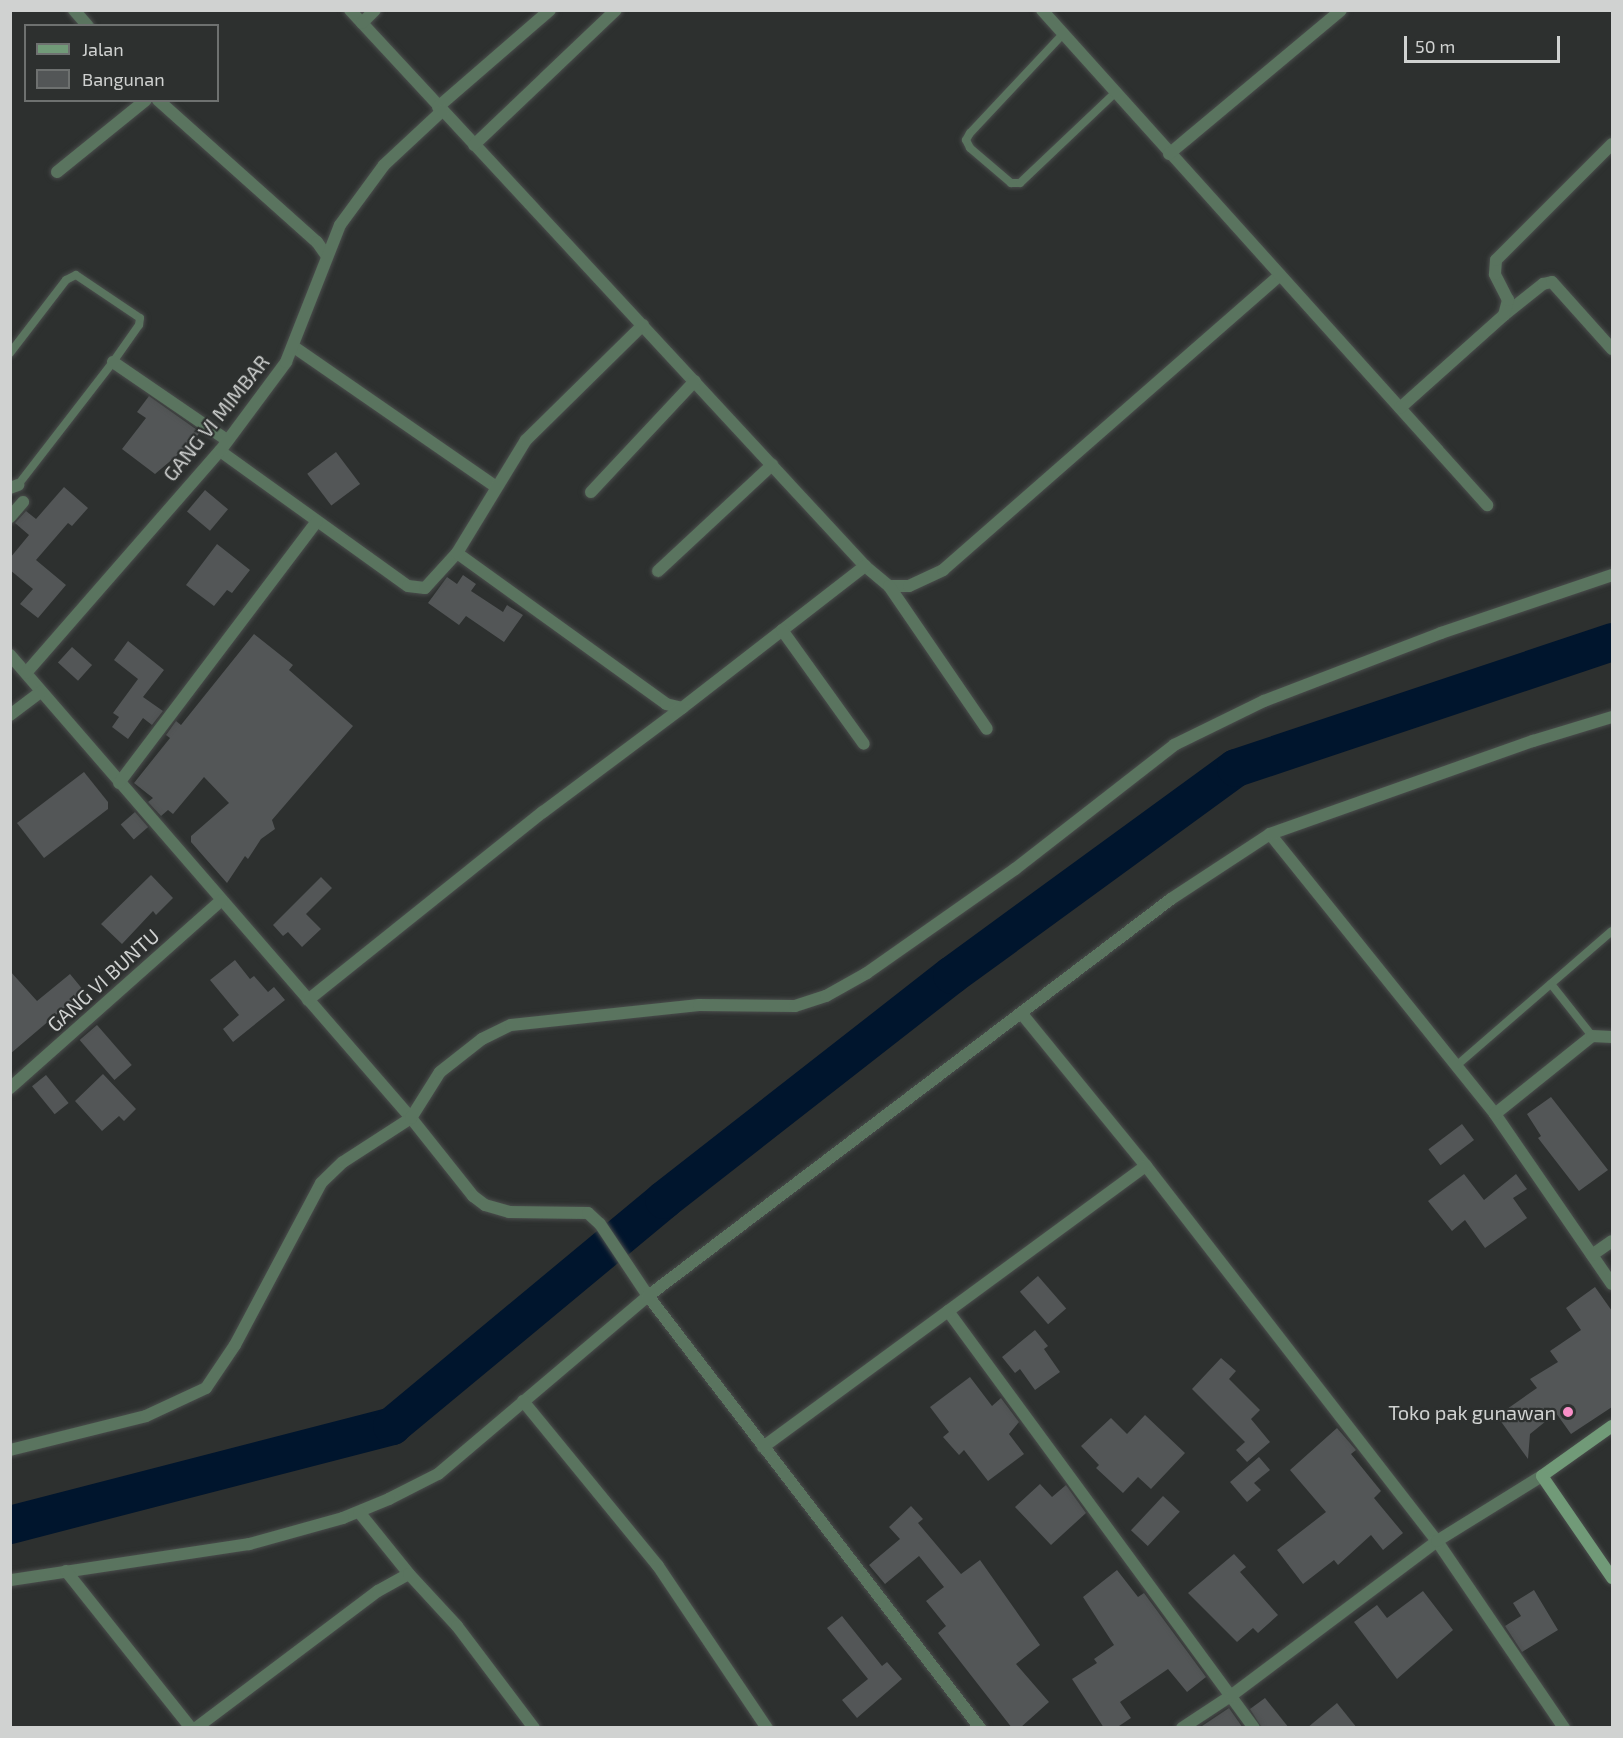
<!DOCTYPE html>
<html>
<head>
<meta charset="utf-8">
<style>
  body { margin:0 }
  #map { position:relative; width:1623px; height:1738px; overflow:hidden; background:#2d302f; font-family:"Exo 2",sans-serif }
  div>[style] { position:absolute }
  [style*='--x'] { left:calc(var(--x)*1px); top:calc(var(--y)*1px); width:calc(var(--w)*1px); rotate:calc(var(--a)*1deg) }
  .river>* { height:38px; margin:-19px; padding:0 19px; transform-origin:19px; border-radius:19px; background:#00152d }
  .building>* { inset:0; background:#535657; transform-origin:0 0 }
  .roads { filter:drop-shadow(0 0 2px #4a4d4c) drop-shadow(0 0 2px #4a4d4c) }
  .lane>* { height:8px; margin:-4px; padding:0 4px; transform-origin:4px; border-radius:4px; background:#5a745f }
  .street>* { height:12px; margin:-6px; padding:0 6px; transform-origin:6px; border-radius:6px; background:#5a745f }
  .secondary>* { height:12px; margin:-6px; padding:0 6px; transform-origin:6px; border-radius:6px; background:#719a78 }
  .dots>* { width:16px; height:16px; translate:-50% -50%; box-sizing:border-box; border:3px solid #2d302f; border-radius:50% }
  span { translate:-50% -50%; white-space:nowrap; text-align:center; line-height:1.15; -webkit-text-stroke:4.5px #2d302f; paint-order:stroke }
  .street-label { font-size:20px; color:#d0d2d1 }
  .poi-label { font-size:20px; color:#d0d2d1 }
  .right { translate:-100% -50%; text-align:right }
  .frame { position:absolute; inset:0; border:12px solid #d0d2d1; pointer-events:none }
  .legend { position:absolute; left:24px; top:24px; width:195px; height:78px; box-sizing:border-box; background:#2d302f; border:2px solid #6e7170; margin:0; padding:8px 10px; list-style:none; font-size:18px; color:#d0d2d1 }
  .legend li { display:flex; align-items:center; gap:12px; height:30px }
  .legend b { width:30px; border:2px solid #6e7170 }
  .scale { position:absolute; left:1404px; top:36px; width:156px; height:27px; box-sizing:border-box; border:3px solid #d0d2d1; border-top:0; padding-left:8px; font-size:18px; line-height:21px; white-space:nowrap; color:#d0d2d1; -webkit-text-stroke:4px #2d302f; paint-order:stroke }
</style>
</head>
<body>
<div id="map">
  <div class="river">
    <i style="--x:10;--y:1525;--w:395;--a:-14.5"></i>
    <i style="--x:392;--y:1426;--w:354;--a:-39.7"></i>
    <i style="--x:664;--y:1200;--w:365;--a:-38"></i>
    <i style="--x:952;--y:975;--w:351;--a:-36.1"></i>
    <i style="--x:1236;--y:768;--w:397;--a:-18.5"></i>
  </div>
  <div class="building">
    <i style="clip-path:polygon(149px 396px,200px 432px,184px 454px,181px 452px,155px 474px,122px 449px,146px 418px,137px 412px)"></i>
    <i style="left:336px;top:452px;width:40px;height:36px;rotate:53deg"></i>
    <i style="clip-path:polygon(64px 487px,88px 508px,72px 526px,68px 523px,36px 560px,66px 585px,38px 618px,20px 604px,33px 589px,10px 570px,10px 558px,29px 535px,15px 523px,26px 511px,36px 519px)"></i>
    <i style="left:205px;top:490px;width:30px;height:28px;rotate:40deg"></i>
    <i style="clip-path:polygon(217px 544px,250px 570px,232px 593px,227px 590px,214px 606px,186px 585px)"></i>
    <i style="clip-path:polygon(463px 575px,476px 584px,471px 591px,503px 612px,507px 605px,523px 615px,504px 642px,466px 616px,459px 625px,428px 603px,447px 577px,457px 584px)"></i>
    <i style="clip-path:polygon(254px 634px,293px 665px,289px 670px,353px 726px,272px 820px,275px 829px,261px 839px,248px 859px,245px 856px,227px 883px,191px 842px,191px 836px,229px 803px,204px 777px,173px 814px,168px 810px,161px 816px,148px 802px,153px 798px,134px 783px,170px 738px,166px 735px,176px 721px,181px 725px)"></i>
    <i style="clip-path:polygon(128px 641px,164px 670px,143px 697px,163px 711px,152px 725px,143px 718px,128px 739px,112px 727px,119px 717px,113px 713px,138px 679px,114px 660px)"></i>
    <i style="left:72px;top:647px;width:27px;height:21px;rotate:42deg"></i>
    <i style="clip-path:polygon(84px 772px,108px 802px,108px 809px,44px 858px,17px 823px)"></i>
    <i style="left:135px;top:812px;width:20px;height:19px;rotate:49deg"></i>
    <i style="clip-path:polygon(151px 875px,173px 898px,156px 915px,153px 911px,122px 944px,101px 924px)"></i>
    <i style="clip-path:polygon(321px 877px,332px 888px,306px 914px,321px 929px,302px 947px,288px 932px,283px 936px,273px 925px)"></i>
    <i style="clip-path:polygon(235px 960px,250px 979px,254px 976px,268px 992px,274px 987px,285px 1000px,233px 1042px,223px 1029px,239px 1015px,210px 980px)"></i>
    <i style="clip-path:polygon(10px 971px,37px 1001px,70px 974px,84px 991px,10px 1054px)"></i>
    <i style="left:97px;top:1025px;width:53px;height:23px;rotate:49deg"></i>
    <i style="clip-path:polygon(103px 1074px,136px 1109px,124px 1121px,119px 1116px,102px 1131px,75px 1101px)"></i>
    <i style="left:46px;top:1075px;width:36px;height:18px;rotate:51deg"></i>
    <i style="clip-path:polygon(1551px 1097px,1608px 1170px,1579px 1191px,1538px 1138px,1541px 1136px,1527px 1114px)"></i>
    <i style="left:1462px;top:1124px;width:20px;height:42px;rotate:53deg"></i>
    <i style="clip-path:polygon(1464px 1174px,1484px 1200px,1516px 1174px,1527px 1189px,1513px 1198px,1527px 1218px,1485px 1248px,1465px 1220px,1452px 1231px,1428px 1201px)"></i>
    <i style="left:1038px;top:1276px;width:43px;height:24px;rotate:49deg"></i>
    <i style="clip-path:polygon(1595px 1287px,1612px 1311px,1612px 1407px,1571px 1434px,1556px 1413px,1530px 1434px,1528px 1459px,1497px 1416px,1537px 1388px,1530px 1379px,1558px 1362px,1550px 1351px,1581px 1330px,1566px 1308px)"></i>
    <i style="clip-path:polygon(1035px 1330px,1048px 1346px,1044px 1349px,1060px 1372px,1035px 1390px,1020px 1369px,1015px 1373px,1002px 1357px)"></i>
    <i style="clip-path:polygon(1221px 1358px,1236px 1371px,1229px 1379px,1260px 1410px,1251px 1419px,1270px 1442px,1247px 1462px,1236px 1450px,1245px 1442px,1192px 1389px)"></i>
    <i style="clip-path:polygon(970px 1377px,992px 1406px,1001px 1398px,1019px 1422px,1009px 1434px,1024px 1454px,988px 1481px,964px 1450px,959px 1455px,943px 1437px,949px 1432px,930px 1407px)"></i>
    <i style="clip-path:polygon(1145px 1415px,1185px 1453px,1151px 1489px,1138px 1477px,1123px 1493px,1096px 1468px,1099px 1465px,1081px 1446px,1111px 1418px,1127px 1434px)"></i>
    <i style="clip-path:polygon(1337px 1428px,1356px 1450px,1351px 1454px,1381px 1491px,1374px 1498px,1403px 1533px,1383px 1550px,1371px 1535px,1338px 1565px,1334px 1560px,1303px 1584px,1277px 1550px,1326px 1512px,1290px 1470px)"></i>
    <i style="clip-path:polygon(1259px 1457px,1270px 1470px,1254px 1483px,1261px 1490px,1247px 1502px,1230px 1482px)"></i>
    <i style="clip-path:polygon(1040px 1484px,1052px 1497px,1066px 1485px,1086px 1513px,1051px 1545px,1015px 1507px)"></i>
    <i style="left:1163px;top:1496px;width:23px;height:47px;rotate:43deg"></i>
    <i style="clip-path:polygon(911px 1506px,923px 1519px,918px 1523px,961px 1574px,980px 1560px,1040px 1645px,1016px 1664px,1049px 1702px,1020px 1728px,1012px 1728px,938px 1633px,946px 1626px,926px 1601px,944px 1587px,919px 1556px,885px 1584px,869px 1565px,900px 1539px,889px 1527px)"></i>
    <i style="clip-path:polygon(1234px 1554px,1246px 1567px,1240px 1572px,1278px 1615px,1258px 1633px,1253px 1628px,1237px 1642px,1188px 1593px)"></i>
    <i style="clip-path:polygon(1117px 1570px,1138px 1597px,1144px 1593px,1206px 1677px,1187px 1692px,1168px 1669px,1120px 1702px,1131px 1718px,1116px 1728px,1104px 1728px,1072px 1679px,1097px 1663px,1094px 1659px,1114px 1645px,1083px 1597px)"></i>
    <i style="clip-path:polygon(1534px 1590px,1558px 1630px,1522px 1652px,1505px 1626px,1521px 1616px,1513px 1603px)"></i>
    <i style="clip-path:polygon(1423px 1591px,1453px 1630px,1397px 1679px,1354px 1622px,1377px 1605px,1387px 1618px)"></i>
    <i style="clip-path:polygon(842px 1616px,882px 1666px,887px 1662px,902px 1679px,857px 1718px,842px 1700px,868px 1679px,827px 1628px)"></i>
    <i style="clip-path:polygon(1265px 1698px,1289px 1728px,1262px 1728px,1250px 1709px)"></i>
    <i style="clip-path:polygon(1337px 1703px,1357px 1728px,1307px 1728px)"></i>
    <i style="clip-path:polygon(1229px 1708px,1243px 1728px,1199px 1728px)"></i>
  </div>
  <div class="roads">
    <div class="lane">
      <i style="--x:1063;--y:34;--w:136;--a:133.2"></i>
      <i style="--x:970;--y:133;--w:8;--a:120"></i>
      <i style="--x:966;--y:140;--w:9;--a:63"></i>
      <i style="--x:970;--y:148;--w:54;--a:40.5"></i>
      <i style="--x:1011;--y:183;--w:9;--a:0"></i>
      <i style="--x:1020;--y:183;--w:131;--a:-43.5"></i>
      <i style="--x:10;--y:353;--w:92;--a:-52.5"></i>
      <i style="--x:66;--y:280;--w:11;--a:-27"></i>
      <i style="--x:76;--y:275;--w:77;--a:33.9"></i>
      <i style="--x:140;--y:318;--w:7;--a:98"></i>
      <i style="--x:139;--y:325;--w:45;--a:125.1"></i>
      <i style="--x:113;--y:362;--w:155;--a:127.7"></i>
      <i style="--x:1551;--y:984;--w:66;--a:51.7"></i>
      <i style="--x:1456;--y:1066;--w:206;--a:-40.9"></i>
    </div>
    <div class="street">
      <i style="--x:74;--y:10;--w:21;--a:49"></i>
      <i style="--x:350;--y:10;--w:758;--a:47.19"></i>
      <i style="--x:865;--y:566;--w:31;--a:40"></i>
      <i style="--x:889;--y:586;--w:20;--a:0"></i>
      <i style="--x:909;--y:586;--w:38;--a:-25"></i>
      <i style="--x:943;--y:570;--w:448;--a:-41.2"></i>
      <i style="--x:1042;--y:10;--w:666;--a:48.04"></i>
      <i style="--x:362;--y:23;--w:18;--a:-45"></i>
      <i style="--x:158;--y:100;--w:213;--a:41.8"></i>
      <i style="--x:317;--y:242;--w:16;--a:55"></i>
      <i style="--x:438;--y:107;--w:148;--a:-40.9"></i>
      <i style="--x:474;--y:145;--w:196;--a:-43.6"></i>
      <i style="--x:1169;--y:154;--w:224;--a:-39.9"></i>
      <i style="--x:57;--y:172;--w:114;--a:-39"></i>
      <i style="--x:1504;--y:315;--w:50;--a:-38.5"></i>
      <i style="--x:1543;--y:284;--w:9;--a:-13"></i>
      <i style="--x:1552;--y:282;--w:90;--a:48.2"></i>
      <i style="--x:294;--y:347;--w:246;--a:34.7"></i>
      <i style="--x:113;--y:362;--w:138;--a:34.4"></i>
      <i style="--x:1400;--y:408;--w:140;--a:-41.8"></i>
      <i style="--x:1504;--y:315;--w:16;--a:-75"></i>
      <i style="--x:1508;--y:300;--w:29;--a:-117"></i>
      <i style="--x:1495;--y:274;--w:14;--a:-86"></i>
      <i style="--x:1496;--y:260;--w:164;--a:-45"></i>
      <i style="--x:220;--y:451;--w:231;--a:35.7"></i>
      <i style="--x:408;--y:586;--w:17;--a:7"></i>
      <i style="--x:425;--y:588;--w:47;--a:-47.6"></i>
      <i style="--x:457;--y:553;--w:258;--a:35.8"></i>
      <i style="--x:666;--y:704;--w:16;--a:14"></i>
      <i style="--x:682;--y:708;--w:232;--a:-37.8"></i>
      <i style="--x:10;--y:488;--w:9;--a:-21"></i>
      <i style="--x:591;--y:492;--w:152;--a:-46.9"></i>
      <i style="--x:10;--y:517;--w:20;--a:-49"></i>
      <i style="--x:457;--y:553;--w:132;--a:-58.6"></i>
      <i style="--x:526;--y:440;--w:164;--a:-44.5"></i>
      <i style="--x:658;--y:571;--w:156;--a:-42.9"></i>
      <i style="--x:889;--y:586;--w:173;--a:55.6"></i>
      <i style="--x:782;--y:630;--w:140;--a:54.3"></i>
      <i style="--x:10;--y:655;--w:613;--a:49.1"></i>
      <i style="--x:411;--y:1118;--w:100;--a:51.5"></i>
      <i style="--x:473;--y:1196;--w:15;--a:37"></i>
      <i style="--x:485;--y:1205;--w:25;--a:16"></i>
      <i style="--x:509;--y:1212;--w:79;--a:0.7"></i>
      <i style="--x:588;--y:1213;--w:16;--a:43"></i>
      <i style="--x:600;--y:1224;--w:87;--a:56.3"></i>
      <i style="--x:648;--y:1296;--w:275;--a:139.7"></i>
      <i style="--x:438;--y:1474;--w:55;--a:153"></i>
      <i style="--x:389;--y:1499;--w:50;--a:157.6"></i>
      <i style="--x:343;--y:1518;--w:98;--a:164.5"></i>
      <i style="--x:249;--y:1544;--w:242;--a:171.4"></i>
      <i style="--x:26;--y:673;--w:295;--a:-48.9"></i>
      <i style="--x:220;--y:451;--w:111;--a:-53.4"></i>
      <i style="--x:286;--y:362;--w:147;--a:-68.5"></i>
      <i style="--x:340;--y:225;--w:74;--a:-53.7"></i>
      <i style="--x:384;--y:165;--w:79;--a:-43"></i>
      <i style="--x:10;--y:715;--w:39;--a:-37"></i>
      <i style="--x:119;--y:783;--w:328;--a:-52.9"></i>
      <i style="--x:1270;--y:834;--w:359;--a:51.2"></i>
      <i style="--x:1495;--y:1114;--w:206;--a:55.5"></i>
      <i style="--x:308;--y:1000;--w:301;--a:-38.7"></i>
      <i style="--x:543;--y:812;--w:174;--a:-36.8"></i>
      <i style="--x:1022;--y:1014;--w:196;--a:50.8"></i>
      <i style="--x:1146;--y:1166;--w:475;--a:52.2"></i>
      <i style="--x:1437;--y:1541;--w:226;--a:55.8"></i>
      <i style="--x:10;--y:1088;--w:283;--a:-41.6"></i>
      <i style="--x:1495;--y:1114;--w:124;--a:-38.8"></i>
      <i style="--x:1592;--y:1036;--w:20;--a:3"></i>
      <i style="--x:1592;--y:1255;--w:24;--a:-35"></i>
      <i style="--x:948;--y:1311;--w:517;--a:53.73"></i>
      <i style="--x:523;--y:1401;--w:213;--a:50.7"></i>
      <i style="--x:658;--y:1566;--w:195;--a:56.1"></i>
      <i style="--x:763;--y:1447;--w:475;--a:-36.3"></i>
      <i style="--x:10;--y:1450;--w:140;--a:-14"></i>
      <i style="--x:146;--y:1416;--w:66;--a:-25"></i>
      <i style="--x:206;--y:1388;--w:52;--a:-56"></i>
      <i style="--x:235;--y:1345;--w:183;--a:-62"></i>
      <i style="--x:321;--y:1183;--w:30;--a:-44"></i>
      <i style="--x:343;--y:1162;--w:81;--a:-32.9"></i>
      <i style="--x:411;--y:1118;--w:54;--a:-57.8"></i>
      <i style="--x:440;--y:1072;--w:53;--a:-38.2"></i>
      <i style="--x:482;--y:1039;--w:32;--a:-26"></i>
      <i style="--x:511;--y:1025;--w:189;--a:-6.1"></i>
      <i style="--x:699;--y:1005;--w:96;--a:0.6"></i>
      <i style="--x:795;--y:1006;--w:33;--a:-18"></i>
      <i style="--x:826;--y:996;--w:47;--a:-29.3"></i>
      <i style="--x:867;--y:973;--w:181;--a:-35.1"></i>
      <i style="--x:1015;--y:869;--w:202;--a:-37.9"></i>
      <i style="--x:1174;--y:745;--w:100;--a:-26.1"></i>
      <i style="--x:1264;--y:701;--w:190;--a:-21"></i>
      <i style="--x:1441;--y:633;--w:181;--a:-18.7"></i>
      <i style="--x:359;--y:1512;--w:80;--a:51.1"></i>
      <i style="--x:66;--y:1571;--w:201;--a:51.5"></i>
      <i style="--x:196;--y:1728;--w:228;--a:-37"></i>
      <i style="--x:378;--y:1591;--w:35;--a:-29"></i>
      <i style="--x:409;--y:1574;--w:71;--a:47.3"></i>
      <i style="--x:457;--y:1626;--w:128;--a:53"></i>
      <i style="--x:980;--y:1728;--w:545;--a:-127.54"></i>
      <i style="--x:648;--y:1296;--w:657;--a:-37.2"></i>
      <i style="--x:1171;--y:899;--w:118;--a:-33.3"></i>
      <i style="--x:1270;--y:834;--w:279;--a:-19.5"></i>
      <i style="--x:1533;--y:741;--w:83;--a:-16.9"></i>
      <i style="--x:1182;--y:1728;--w:60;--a:-33.4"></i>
      <i style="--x:1232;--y:1695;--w:256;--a:-36.9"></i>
      <i style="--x:1437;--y:1541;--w:123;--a:-31.8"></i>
    </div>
    <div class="secondary">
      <i style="--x:1612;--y:1426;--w:86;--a:144.5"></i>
      <i style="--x:1542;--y:1476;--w:124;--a:55.5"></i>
    </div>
  </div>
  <div class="dots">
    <i style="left:1568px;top:1412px;background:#f98fc8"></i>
  </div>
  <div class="street-label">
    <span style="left:216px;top:418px;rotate:-51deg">GANG VI MIMBAR</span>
    <span style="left:103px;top:980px;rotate:-42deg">GANG VI BUNTU</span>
  </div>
  <div class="poi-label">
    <span class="right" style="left:1556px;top:1412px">Toko pak gunawan</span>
  </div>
  <div class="frame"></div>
  <ul class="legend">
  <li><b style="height:8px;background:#719a78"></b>Jalan</li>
  <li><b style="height:16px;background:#535657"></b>Bangunan</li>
  </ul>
  <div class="scale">50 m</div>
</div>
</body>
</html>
